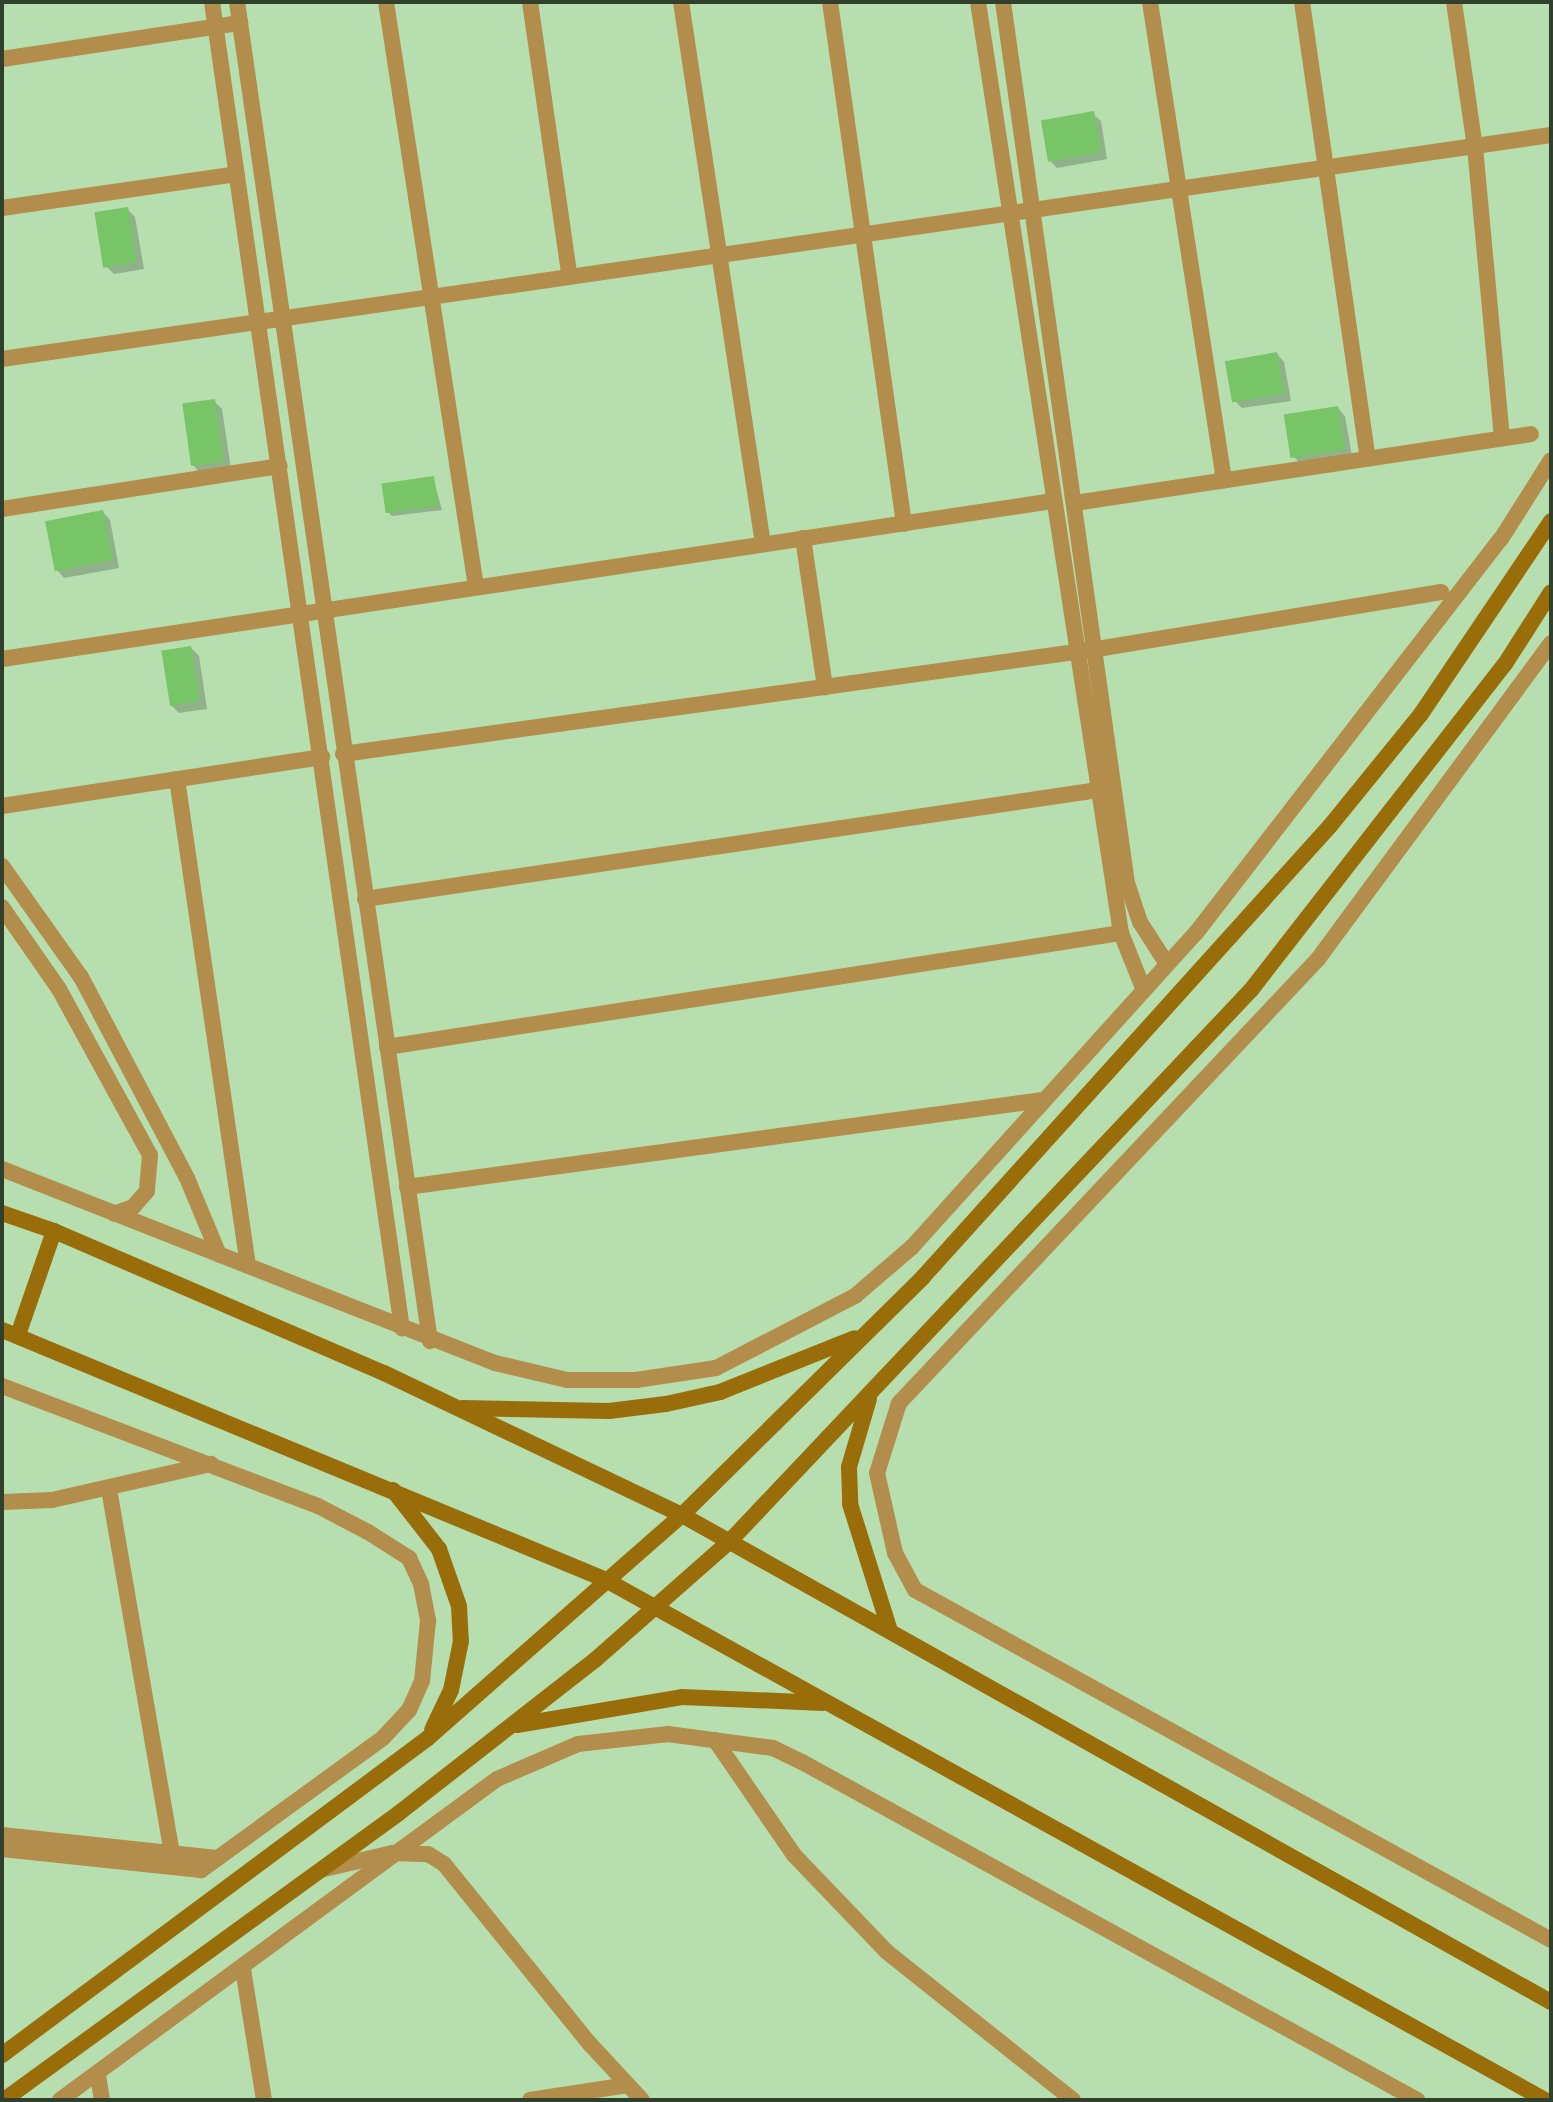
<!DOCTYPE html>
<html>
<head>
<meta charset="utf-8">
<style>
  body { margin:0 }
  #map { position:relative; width:1553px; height:2102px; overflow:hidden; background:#b6deae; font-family:"Times New Roman",serif }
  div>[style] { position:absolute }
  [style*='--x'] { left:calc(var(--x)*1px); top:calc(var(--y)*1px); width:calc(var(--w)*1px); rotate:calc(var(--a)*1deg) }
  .shadow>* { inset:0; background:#0003 }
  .building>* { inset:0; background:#77c566; transform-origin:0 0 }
  .minor>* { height:16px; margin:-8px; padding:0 8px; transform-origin:8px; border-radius:8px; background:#b28d4c }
  .secondary>* { height:16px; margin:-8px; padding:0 8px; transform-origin:8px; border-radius:8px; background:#996d0a }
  span { translate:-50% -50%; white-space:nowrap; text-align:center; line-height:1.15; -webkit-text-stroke:8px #b6deae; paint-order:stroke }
  .frame { position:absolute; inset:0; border:4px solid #30402c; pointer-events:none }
</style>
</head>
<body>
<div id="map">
  <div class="shadow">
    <i style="clip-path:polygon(1093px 114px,1101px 121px,1107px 159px,1057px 168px,1049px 160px)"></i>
    <i style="clip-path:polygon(127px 209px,135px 217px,144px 269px,114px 274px,106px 266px)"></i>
    <i style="clip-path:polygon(1277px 354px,1284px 362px,1291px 401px,1242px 408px,1234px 400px)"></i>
    <i style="clip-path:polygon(214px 401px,222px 409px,231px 469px,200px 473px,193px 465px)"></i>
    <i style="clip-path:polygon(1338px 408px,1345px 416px,1352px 456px,1301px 464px,1293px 456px)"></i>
    <i style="clip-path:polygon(433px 478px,442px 510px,392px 516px,387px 511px)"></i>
    <i style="clip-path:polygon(103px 512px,110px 520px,119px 568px,64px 578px,57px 570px)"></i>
    <i style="clip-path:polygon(191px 648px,199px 656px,207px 709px,179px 713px,171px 705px)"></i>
  </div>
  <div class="building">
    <i style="left:1094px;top:111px;width:42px;height:54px;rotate:80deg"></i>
    <i style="left:128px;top:207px;width:56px;height:34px;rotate:81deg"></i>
    <i style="left:1277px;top:352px;width:42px;height:53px;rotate:80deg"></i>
    <i style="left:215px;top:399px;width:63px;height:33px;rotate:82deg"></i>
    <i style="left:1338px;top:406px;width:44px;height:55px;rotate:81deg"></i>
    <i style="left:434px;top:476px;width:30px;height:53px;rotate:82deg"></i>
    <i style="left:103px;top:510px;width:51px;height:59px;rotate:79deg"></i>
    <i style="left:191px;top:646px;width:56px;height:30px;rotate:81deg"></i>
  </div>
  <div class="minor">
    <i style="--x:212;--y:2;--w:1340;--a:81.85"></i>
    <i style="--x:237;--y:2;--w:1353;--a:81.8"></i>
    <i style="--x:386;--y:2;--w:592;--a:81.25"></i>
    <i style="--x:530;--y:2;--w:275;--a:81.8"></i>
    <i style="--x:681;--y:2;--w:548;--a:81.4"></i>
    <i style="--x:830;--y:2;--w:527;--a:81.93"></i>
    <i style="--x:978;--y:2;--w:942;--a:81.27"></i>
    <i style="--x:1121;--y:933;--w:59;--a:68.2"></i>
    <i style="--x:1003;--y:2;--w:890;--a:81.99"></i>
    <i style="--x:1127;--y:883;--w:41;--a:71.6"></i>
    <i style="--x:1140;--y:922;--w:50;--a:57.3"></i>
    <i style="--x:1150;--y:2;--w:484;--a:81.2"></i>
    <i style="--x:1302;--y:2;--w:461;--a:81.8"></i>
    <i style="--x:1454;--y:2;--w:147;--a:81.8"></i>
    <i style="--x:1475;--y:147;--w:292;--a:84.7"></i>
    <i style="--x:2;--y:59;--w:241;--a:-8.6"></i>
    <i style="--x:2;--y:208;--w:237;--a:-8.2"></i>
    <i style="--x:2;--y:359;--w:1565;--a:-8.23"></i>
    <i style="--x:1075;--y:503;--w:461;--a:-8.6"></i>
    <i style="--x:2;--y:509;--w:281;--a:-8.8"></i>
    <i style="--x:803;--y:538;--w:151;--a:81.6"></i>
    <i style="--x:1551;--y:643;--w:393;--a:126.4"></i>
    <i style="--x:1318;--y:959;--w:610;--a:133.34"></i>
    <i style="--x:899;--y:1403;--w:73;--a:107.4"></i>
    <i style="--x:877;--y:1473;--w:82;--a:77.3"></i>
    <i style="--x:895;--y:1553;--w:42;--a:61.6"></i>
    <i style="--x:915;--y:1590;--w:726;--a:28.82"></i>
    <i style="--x:2;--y:659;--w:1063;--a:-8.55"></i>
    <i style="--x:343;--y:754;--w:761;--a:-7.93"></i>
    <i style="--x:1097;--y:649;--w:349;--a:-9.4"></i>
    <i style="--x:177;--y:779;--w:492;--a:81.7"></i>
    <i style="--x:2;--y:806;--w:324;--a:-8.7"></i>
    <i style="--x:2;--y:866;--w:136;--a:54.6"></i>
    <i style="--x:81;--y:977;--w:227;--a:62.2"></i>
    <i style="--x:187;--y:1178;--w:83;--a:67.4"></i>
    <i style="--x:365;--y:899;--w:741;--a:-8.46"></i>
    <i style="--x:2;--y:907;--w:100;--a:55.2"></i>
    <i style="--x:59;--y:989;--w:189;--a:61.3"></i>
    <i style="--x:150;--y:1155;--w:36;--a:95"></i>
    <i style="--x:147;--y:1191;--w:21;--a:131"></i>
    <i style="--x:133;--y:1207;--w:20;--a:160"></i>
    <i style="--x:387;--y:1047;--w:743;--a:-8.83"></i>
    <i style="--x:2;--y:1169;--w:530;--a:21.48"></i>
    <i style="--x:495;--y:1363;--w:74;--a:13.3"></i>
    <i style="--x:567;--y:1380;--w:69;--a:0"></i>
    <i style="--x:636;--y:1380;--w:81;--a:-8.5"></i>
    <i style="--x:716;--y:1368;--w:157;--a:-27.4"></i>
    <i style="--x:855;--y:1296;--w:75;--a:-40.7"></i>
    <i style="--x:912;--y:1247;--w:423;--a:-47.9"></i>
    <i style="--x:1196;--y:933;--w:498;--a:-52.3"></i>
    <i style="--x:1501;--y:539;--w:93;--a:-57.7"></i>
    <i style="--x:407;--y:1187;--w:642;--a:-7.79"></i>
    <i style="--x:2;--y:1386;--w:338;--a:20.8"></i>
    <i style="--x:318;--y:1506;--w:56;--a:27.5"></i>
    <i style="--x:368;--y:1532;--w:49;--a:32.4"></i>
    <i style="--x:409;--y:1558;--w:29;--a:65"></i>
    <i style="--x:421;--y:1584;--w:38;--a:79"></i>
    <i style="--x:428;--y:1621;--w:60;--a:95.7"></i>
    <i style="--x:422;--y:1681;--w:32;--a:114"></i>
    <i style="--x:409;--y:1710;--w:38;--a:133"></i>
    <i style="--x:383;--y:1738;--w:225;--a:144"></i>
    <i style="--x:201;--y:1870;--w:200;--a:-174"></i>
    <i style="--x:109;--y:1489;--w:370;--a:80.2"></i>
    <i style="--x:2;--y:1502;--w:50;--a:-2.3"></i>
    <i style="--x:52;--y:1500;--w:163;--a:-12.8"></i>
    <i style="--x:715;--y:1740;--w:140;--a:55.5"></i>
    <i style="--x:794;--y:1855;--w:134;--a:46.2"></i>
    <i style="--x:887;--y:1952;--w:238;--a:38.5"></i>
    <i style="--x:2;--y:1835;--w:216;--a:6.1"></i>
    <i style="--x:324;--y:1869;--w:71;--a:-13.1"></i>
    <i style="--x:393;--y:1853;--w:35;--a:2"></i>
    <i style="--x:428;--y:1854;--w:19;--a:32"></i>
    <i style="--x:444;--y:1864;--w:230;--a:51"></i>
    <i style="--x:589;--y:2043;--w:78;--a:47.1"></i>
    <i style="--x:243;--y:1969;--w:133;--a:80.9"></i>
    <i style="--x:98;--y:2075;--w:25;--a:81"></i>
    <i style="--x:60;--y:2100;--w:542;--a:-36.3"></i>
    <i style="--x:497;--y:1779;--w:88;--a:-23.4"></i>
    <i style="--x:578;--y:1744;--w:91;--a:-6.3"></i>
    <i style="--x:668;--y:1734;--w:106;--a:7.6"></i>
    <i style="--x:773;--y:1748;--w:32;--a:26"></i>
    <i style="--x:802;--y:1762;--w:702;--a:28.79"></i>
    <i style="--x:530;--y:2100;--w:99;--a:-8.7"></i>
  </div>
  <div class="secondary">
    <i style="--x:2;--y:1213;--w:55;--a:19.1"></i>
    <i style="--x:54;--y:1231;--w:359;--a:23.3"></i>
    <i style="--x:384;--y:1373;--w:330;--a:25.5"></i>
    <i style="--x:682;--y:1515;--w:996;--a:29.27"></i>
    <i style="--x:2;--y:1330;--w:651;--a:22.47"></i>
    <i style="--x:604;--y:1579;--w:1076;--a:28.97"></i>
    <i style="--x:18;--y:1335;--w:110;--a:-70.9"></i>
    <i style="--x:869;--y:1399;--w:71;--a:106.4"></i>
    <i style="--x:849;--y:1467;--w:37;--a:88"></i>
    <i style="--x:850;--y:1504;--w:133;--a:72.5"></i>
    <i style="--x:463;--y:1408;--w:146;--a:1.2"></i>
    <i style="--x:609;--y:1411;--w:57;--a:-7"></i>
    <i style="--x:666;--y:1404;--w:55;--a:-12.5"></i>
    <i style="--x:720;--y:1392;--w:145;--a:-21.8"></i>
    <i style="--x:393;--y:1490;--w:75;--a:52.1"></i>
    <i style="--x:439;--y:1549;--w:60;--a:70.7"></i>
    <i style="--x:459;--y:1606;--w:35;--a:87"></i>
    <i style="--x:461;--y:1641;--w:50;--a:101.5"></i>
    <i style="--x:451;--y:1690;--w:44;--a:115.4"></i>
    <i style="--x:517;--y:1725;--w:167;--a:-9.6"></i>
    <i style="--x:682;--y:1697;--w:141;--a:2.4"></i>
    <i style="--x:2;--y:2055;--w:531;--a:-36.65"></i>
    <i style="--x:428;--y:1738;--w:338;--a:-41.3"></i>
    <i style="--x:682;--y:1515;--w:339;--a:-44.6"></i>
    <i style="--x:923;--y:1277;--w:607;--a:-47.94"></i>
    <i style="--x:1330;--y:826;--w:144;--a:-50.9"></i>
    <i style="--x:1421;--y:714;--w:233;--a:-56"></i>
    <i style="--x:4;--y:2100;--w:488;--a:-36"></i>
    <i style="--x:399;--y:1813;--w:249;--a:-38"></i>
    <i style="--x:595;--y:1660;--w:179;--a:-41.4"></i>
    <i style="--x:729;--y:1542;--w:760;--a:-46.6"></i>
    <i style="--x:1251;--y:990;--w:413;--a:-52.1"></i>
    <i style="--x:1505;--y:664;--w:85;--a:-57.4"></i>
  </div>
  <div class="frame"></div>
</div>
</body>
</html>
